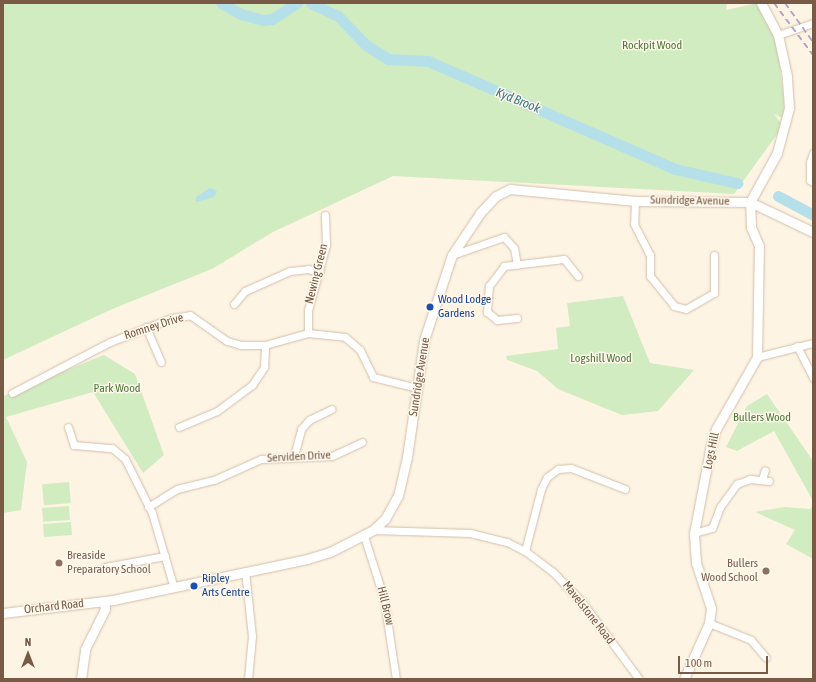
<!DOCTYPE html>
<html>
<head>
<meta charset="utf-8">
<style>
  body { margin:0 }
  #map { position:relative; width:816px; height:682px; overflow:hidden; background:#fef4e3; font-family:"Asap Condensed",sans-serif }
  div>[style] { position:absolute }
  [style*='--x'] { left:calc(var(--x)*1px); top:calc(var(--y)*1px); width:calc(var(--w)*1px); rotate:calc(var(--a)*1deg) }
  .green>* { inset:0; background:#d1ecc0; transform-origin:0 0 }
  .water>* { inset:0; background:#b6e0e9 }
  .river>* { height:11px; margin:-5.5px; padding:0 5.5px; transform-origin:5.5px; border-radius:5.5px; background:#b6e0e9 }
  .roads { filter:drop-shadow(0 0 1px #d2beab) drop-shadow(0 0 1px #d2beab) }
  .minor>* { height:7px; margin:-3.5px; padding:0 3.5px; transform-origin:3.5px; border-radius:3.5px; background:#fff }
  .tertiary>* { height:9px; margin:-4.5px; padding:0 4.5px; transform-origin:4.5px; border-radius:4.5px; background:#fff }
  .rail>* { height:2px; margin-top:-1px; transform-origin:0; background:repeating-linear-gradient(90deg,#b7a1c8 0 6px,transparent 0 10px) }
  .dots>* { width:11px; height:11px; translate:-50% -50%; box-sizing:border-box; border:2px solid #fff8eb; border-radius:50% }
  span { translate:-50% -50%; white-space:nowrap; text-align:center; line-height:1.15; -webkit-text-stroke:3px #fff8eb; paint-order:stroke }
  .park-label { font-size:12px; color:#4c793c }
  .street-label { font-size:12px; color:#785a47 }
  .transit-label { font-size:12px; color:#164399 }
  .left { translate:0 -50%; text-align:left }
  .education-label { font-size:12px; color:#785e54 }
  .right { translate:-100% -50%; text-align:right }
  .water-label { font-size:13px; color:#3c7786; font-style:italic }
  .frame { position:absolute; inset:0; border:4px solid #785a47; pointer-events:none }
  .north { position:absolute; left:8px; top:634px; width:40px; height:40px; -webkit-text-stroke:3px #fff8eb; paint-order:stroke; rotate:0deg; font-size:11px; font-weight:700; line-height:16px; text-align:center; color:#785a47 }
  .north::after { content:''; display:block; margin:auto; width:14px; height:18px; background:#785a47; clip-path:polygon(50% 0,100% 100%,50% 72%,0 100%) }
  .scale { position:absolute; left:678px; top:656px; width:90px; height:18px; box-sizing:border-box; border:2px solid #785a47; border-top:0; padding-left:5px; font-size:12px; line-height:14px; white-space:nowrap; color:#785a47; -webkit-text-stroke:3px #fff8eb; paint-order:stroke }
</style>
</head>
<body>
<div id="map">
  <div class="green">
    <i style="clip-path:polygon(3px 3px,727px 3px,726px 10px,757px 3px,776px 36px,785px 108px,782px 118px,774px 114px,783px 126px,734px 194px,393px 176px,273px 232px,212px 269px,110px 310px,3px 360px)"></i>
    <i style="clip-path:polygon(623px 296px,650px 363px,694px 370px,658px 411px,622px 415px,558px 389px,537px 371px,507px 360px,506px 356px,558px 349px,556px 328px,570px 326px,567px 303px)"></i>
    <i style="clip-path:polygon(104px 355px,135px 374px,164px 455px,143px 473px,93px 392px,6px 417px,27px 462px,21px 510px,3px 513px,3px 396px)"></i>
    <i style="clip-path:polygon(767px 394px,813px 461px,813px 501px,774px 431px,737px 451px,726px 447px,747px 406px)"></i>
    <i style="left:69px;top:482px;width:21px;height:27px;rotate:85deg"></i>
    <i style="clip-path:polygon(813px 505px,813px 559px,786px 544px,795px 530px,755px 512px,785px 507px,810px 509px)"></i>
    <i style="left:69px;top:506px;width:14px;height:27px;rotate:86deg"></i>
    <i style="left:71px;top:522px;width:13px;height:28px;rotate:86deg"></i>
  </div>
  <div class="water">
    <i style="clip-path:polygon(210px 188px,217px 191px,214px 197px,196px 202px,196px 197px)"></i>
  </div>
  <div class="river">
    <i style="--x:221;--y:3;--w:23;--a:29"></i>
    <i style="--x:241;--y:14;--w:24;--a:15"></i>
    <i style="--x:264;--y:20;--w:8;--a:-7"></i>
    <i style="--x:272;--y:19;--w:30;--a:-33"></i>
    <i style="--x:311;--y:3;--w:30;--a:26"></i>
    <i style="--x:338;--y:16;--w:40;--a:46"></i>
    <i style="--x:366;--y:45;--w:26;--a:32"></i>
    <i style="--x:388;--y:59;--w:40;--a:2.9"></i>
    <i style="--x:428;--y:61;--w:270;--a:23.6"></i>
    <i style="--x:675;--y:169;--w:64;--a:12.7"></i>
    <i style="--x:778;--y:196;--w:40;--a:28"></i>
  </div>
  <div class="roads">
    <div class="minor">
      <i style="--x:778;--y:35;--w:37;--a:-19"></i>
      <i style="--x:813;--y:153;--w:9;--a:108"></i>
      <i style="--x:810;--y:162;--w:18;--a:90"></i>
      <i style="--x:810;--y:180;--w:4;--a:34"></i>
      <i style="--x:635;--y:201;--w:23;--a:92"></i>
      <i style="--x:634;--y:224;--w:35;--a:63"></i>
      <i style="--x:650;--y:255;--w:21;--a:90"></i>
      <i style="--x:650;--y:276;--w:38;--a:51"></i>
      <i style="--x:674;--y:306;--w:12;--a:14"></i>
      <i style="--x:686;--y:309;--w:32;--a:-30"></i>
      <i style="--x:714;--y:293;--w:38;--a:-90"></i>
      <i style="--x:452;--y:255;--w:55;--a:-19.1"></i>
      <i style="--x:504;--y:237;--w:15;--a:48"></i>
      <i style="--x:514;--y:248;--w:17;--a:80"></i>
      <i style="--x:234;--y:304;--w:17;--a:-50"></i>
      <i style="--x:245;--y:291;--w:49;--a:-24"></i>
      <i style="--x:290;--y:271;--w:18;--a:-6"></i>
      <i style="--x:308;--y:269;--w:12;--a:14"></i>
      <i style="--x:517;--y:318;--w:20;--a:174"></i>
      <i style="--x:497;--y:320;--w:13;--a:-141"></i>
      <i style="--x:487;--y:312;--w:26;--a:-86"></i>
      <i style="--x:489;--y:286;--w:25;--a:-53"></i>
      <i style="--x:504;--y:266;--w:60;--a:-6.7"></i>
      <i style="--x:564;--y:259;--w:22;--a:51"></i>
      <i style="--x:146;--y:327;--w:38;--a:67"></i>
      <i style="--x:308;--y:333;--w:23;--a:-90"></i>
      <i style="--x:308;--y:310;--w:67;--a:-74.5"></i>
      <i style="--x:326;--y:245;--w:30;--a:-92"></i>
      <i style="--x:797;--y:346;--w:36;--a:63"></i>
      <i style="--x:757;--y:357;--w:58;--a:-14"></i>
      <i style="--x:12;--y:393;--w:110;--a:-27.5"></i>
      <i style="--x:110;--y:342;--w:66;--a:-21.2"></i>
      <i style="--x:172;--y:318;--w:18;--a:-9"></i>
      <i style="--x:190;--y:315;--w:45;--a:35.1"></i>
      <i style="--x:227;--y:341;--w:15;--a:16"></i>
      <i style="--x:241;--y:345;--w:24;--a:0"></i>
      <i style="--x:265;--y:345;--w:45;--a:-15.6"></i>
      <i style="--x:308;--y:333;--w:37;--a:6"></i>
      <i style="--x:345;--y:337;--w:20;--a:41"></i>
      <i style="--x:360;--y:350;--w:30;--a:64"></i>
      <i style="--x:373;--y:377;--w:45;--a:14"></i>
      <i style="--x:68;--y:427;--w:19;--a:72"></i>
      <i style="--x:74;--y:445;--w:38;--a:5"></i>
      <i style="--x:112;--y:448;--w:17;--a:40"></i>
      <i style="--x:125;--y:459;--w:60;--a:63.4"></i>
      <i style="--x:152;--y:513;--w:75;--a:73.7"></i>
      <i style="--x:179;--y:427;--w:41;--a:-22.8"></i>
      <i style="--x:217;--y:411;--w:44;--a:-36.6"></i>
      <i style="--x:252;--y:385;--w:22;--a:-56"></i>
      <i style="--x:264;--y:367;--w:22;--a:-87"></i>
      <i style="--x:294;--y:456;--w:28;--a:-75"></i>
      <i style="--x:301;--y:429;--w:12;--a:-48"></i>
      <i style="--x:309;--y:420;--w:25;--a:-26"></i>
      <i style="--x:762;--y:479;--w:9;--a:-72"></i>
      <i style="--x:148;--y:507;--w:34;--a:-32"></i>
      <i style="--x:177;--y:489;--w:38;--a:-14"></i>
      <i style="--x:214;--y:480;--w:51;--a:-24.1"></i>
      <i style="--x:261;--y:459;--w:71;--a:-2.4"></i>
      <i style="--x:332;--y:456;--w:33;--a:-25"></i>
      <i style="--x:373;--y:530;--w:97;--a:1.8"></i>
      <i style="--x:470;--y:533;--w:38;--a:14"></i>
      <i style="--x:507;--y:542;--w:20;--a:27"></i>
      <i style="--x:525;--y:551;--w:35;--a:37"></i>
      <i style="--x:553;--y:572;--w:42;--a:46"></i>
      <i style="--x:582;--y:602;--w:96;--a:53.5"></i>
      <i style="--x:694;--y:533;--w:19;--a:-16"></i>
      <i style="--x:712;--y:528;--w:22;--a:-69"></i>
      <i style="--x:720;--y:507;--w:29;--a:-54"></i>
      <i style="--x:737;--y:484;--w:14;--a:-21"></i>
      <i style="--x:750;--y:479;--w:19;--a:6"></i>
      <i style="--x:364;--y:536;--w:66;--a:72.4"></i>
      <i style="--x:384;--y:599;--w:81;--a:81.5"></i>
      <i style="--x:525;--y:551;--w:64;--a:-75.5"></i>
      <i style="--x:541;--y:489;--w:13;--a:-63"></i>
      <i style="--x:547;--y:477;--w:14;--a:-36"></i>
      <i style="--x:558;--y:469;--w:13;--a:-4"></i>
      <i style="--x:571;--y:468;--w:58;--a:21.3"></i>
      <i style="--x:105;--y:567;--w:61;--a:-10.4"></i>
      <i style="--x:245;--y:571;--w:65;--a:83.9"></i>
      <i style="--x:252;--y:636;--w:43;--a:95.3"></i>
      <i style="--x:709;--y:623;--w:45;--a:22"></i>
      <i style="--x:751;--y:640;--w:23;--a:50"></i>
    </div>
    <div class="tertiary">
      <i style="--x:3;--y:613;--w:111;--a:-6.7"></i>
      <i style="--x:113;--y:600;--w:198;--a:-11.9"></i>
      <i style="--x:307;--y:559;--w:24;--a:-17"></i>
      <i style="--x:330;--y:552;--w:48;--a:-27.1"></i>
      <i style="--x:373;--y:530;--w:16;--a:-43"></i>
      <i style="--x:385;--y:519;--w:26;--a:-61"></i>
      <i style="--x:398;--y:496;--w:40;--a:-77"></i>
      <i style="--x:407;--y:457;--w:118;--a:-81.7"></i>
      <i style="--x:424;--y:340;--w:89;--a:-71.8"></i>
      <i style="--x:452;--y:255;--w:50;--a:-56.3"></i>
      <i style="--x:480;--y:213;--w:23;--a:-47"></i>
      <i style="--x:496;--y:196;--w:16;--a:-27"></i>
      <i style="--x:510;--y:189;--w:126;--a:5.5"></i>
      <i style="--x:635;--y:201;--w:115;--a:0.5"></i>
      <i style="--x:750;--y:202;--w:70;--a:25.5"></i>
      <i style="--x:81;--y:679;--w:30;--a:-82"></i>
      <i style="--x:85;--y:649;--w:45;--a:-63.4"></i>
      <i style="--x:105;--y:609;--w:7;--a:-98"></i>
      <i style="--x:684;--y:679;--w:61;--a:-65.9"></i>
      <i style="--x:709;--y:623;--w:15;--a:-82"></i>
      <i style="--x:711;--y:608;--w:47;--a:-108.4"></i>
      <i style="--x:696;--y:563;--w:30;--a:-94"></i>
      <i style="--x:694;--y:533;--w:90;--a:-79.1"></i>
      <i style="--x:711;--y:445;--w:17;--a:-73"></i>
      <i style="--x:716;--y:429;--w:83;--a:-60.3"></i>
      <i style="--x:757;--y:357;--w:111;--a:-89"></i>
      <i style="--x:759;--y:246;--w:21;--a:-113"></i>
      <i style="--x:751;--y:227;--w:25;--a:-92"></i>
      <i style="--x:750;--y:202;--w:56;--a:-61.1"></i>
      <i style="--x:777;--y:153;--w:47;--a:-75.1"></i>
      <i style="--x:789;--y:108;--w:32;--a:-94"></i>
      <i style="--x:787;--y:76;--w:42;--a:-102.4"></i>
      <i style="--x:778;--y:35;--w:36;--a:-118"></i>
    </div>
  </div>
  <div class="rail">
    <i style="--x:774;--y:3;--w:65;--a:53.1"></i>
    <i style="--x:785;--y:3;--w:48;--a:54.3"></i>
  </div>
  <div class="dots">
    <i style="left:430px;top:307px;background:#1a4fb4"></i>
    <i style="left:59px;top:563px;background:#8d6e63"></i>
    <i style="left:766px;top:571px;background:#8d6e63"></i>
    <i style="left:194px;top:586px;background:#1a4fb4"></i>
  </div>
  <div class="park-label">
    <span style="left:652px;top:46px">Rockpit Wood</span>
    <span style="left:601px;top:359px">Logshill Wood</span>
    <span style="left:117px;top:389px">Park Wood</span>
    <span style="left:762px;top:418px">Bullers Wood</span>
  </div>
  <div class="street-label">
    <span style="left:690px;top:201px;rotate:1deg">Sundridge Avenue</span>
    <span style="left:317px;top:274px;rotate:-76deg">Newing Green</span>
    <span style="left:154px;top:327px;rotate:-18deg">Romney Drive</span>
    <span style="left:420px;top:377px;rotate:-81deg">Sundridge Avenue</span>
    <span style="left:712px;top:451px;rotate:-78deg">Logs Hill</span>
    <span style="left:299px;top:457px;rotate:-3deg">Serviden Drive</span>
    <span style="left:385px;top:606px;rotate:76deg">Hill Brow</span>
    <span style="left:54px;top:607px;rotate:-6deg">Orchard Road</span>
    <span style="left:588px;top:613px;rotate:52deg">Mavelstone Road</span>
  </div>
  <div class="transit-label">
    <span class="left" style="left:438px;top:307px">Wood Lodge<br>Gardens</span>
    <span class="left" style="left:202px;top:586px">Ripley<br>Arts Centre</span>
  </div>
  <div class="education-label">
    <span class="left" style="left:67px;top:563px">Breaside<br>Preparatory School</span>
    <span class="right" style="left:758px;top:571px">Bullers<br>Wood School</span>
  </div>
  <div class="water-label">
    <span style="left:518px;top:101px;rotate:22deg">Kyd Brook</span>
  </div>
  <div class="frame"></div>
  <div class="north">N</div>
  <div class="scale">100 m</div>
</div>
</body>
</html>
